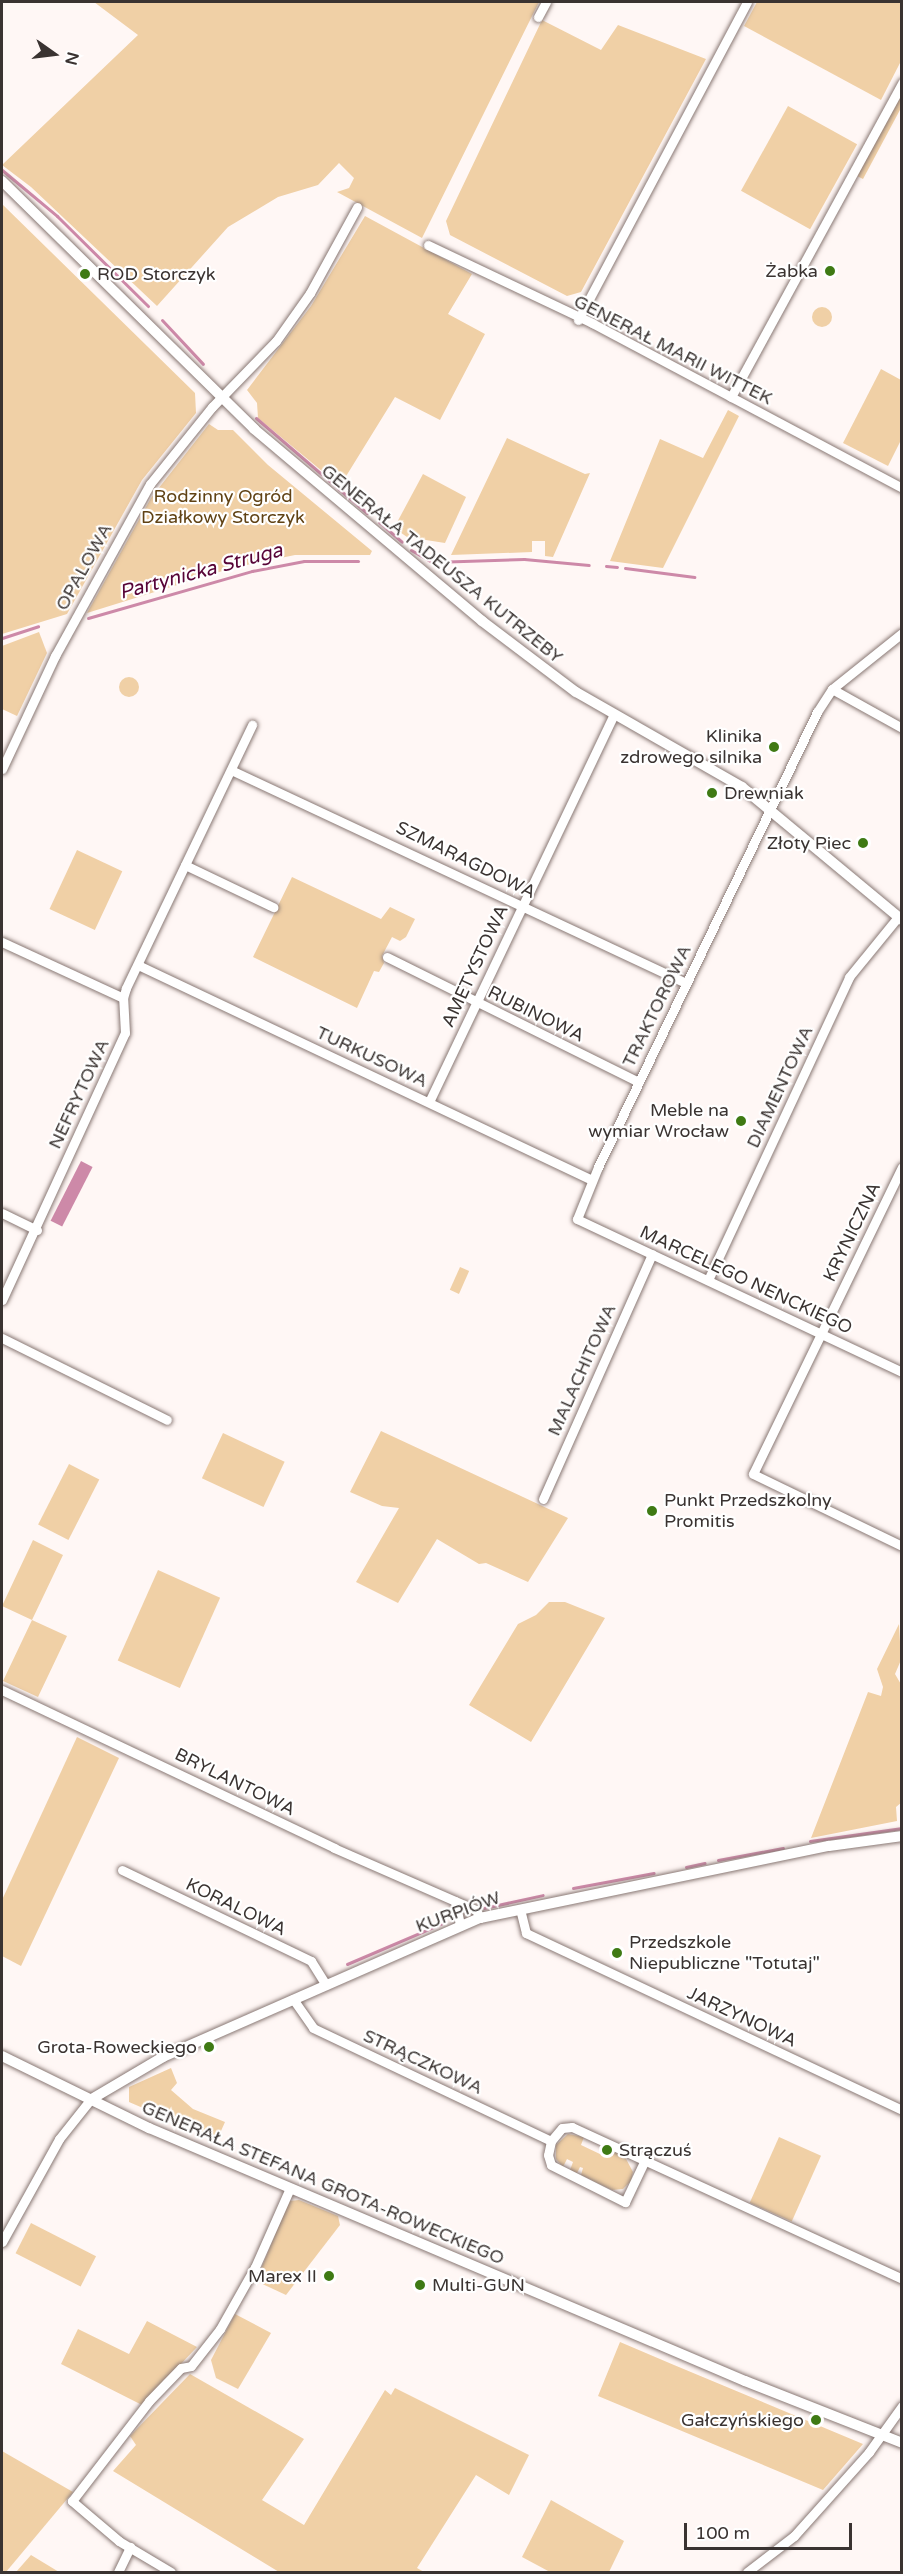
<!DOCTYPE html>
<html>
<head>
<meta charset="utf-8">
<style>
  body { margin:0 }
  #map { position:relative; width:903px; height:2574px; overflow:hidden; background:#fff7f5; font-family:"Varela Round",sans-serif }
  div>[style] { position:absolute }
  [style*='--x'] { left:calc(var(--x)*1px); top:calc(var(--y)*1px); width:calc(var(--w)*1px); rotate:calc(var(--a)*1deg) }
  .green>* { inset:0; background:#f0d0a6; transform-origin:0 0 }
  .round { border-radius:50% }
  .water>* { inset:0; background:#cd89a8; transform-origin:0 0 }
  .stream>* { height:3px; margin:-1.5px; padding:0 1.5px; transform-origin:1.5px; border-radius:1.5px; background:#cd89a8 }
  .roads { filter:drop-shadow(0 0 2px #897874) drop-shadow(0 0 2px #897874) }
  .minor>* { height:9px; margin:-4.5px; padding:0 4.5px; transform-origin:4.5px; border-radius:4.5px; background:#fff }
  .tertiary>* { height:10px; margin:-5px; padding:0 5px; transform-origin:5px; border-radius:5px; background:#fff }
  .dots>* { width:16px; height:16px; translate:-50% -50%; box-sizing:border-box; border:3px solid #fff; border-radius:50% }
  span { translate:-50% -50%; white-space:nowrap; text-align:center; line-height:1.15; -webkit-text-stroke:4.5px #fff; paint-order:stroke }
  .poi-label { font-size:18px; color:#3a3331 }
  .right { translate:-100% -50%; text-align:right }
  .left { translate:0 -50%; text-align:left }
  .street-label { font-size:18px; color:#3a3331 }
  .park-label { font-size:18px; color:#604214 }
  .water-label { font-size:20px; color:#570437; font-style:italic }
  .frame { position:absolute; inset:0; border:3px solid #3a3331; pointer-events:none }
  .north { position:absolute; left:24px; top:24px; width:60px; height:60px; -webkit-text-stroke:4px #fff; paint-order:stroke; rotate:104deg; font-size:16px; font-weight:700; line-height:24px; text-align:center; color:#3a3331 }
  .north::after { content:''; display:block; margin:auto; width:21px; height:27px; background:#3a3331; clip-path:polygon(50% 0,100% 100%,50% 72%,0 100%) }
  .scale { position:absolute; left:684px; top:2523px; width:168px; height:27px; box-sizing:border-box; border:3px solid #3a3331; border-top:0; padding-left:8px; font-size:18px; line-height:21px; white-space:nowrap; color:#3a3331; -webkit-text-stroke:4px #fff; paint-order:stroke }
</style>
</head>
<body>
<div id="map">
  <div class="green">
    <i style="clip-path:polygon(94px 2px,539px 2px,422px 238px,337px 192px,349px 188px,354px 178px,339px 163px,318px 185px,278px 197px,228px 227px,157px 306px,31px 187px,2px 165px,138px 35px)"></i>
    <i style="clip-path:polygon(757px 2px,901px 2px,901px 61px,881px 100px,744px 26px)"></i>
    <i style="clip-path:polygon(542px 20px,601px 50px,618px 25px,706px 59px,581px 292px,567px 296px,450px 235px,446px 221px)"></i>
    <i style="clip-path:polygon(901px 94px,901px 108px,863px 179px,857px 176px)"></i>
    <i style="left:788px;top:106px;width:79px;height:97px;rotate:29deg"></i>
    <i style="clip-path:polygon(2px 204px,195px 393px,196px 413px,142px 480px,67px 614px,2px 634px)"></i>
    <i style="clip-path:polygon(365px 216px,472px 274px,448px 314px,485px 334px,440px 420px,395px 397px,340px 486px,258px 418px,257px 403px,247px 390px,311px 306px)"></i>
    <i class="round" style="left:812px;top:307px;width:20px;height:20px"></i>
    <i style="clip-path:polygon(881px 369px,901px 380px,901px 440px,888px 466px,843px 443px)"></i>
    <i style="clip-path:polygon(728px 410px,739px 416px,663px 568px,610px 561px,660px 439px,703px 458px)"></i>
    <i style="clip-path:polygon(209px 424px,218px 430px,233px 430px,268px 465px,372px 551px,370px 555px,295px 555px,232px 568px,87px 613px,151px 498px)"></i>
    <i style="clip-path:polygon(507px 438px,585px 474px,590px 473px,553px 557px,545px 556px,545px 541px,532px 541px,532px 552px,451px 555px)"></i>
    <i style="clip-path:polygon(423px 474px,466px 497px,445px 543px,407px 537px,394px 528px)"></i>
    <i style="clip-path:polygon(39px 632px,47px 653px,17px 716px,2px 709px,2px 646px)"></i>
    <i class="round" style="left:119px;top:677px;width:20px;height:20px"></i>
    <i style="left:77px;top:850px;width:50px;height:65px;rotate:25deg"></i>
    <i style="clip-path:polygon(292px 877px,381px 919px,390px 907px,415px 919px,406px 937px,400px 941px,392px 937px,382px 956px,384px 963px,379px 972px,374px 971px,357px 1008px,253px 957px)"></i>
    <i style="left:460px;top:1267px;width:10px;height:25px;rotate:24deg"></i>
    <i style="clip-path:polygon(381px 1431px,568px 1518px,528px 1582px,486px 1563px,479px 1564px,437px 1539px,398px 1603px,356px 1582px,399px 1508px,382px 1506px,350px 1492px)"></i>
    <i style="left:223px;top:1433px;width:68px;height:50px;rotate:25deg"></i>
    <i style="left:69px;top:1464px;width:34px;height:68px;rotate:27deg"></i>
    <i style="clip-path:polygon(33px 1540px,63px 1555px,32px 1620px,67px 1636px,38px 1697px,3px 1681px,32px 1620px,2px 1606px)"></i>
    <i style="left:158px;top:1570px;width:68px;height:99px;rotate:24deg"></i>
    <i style="clip-path:polygon(549px 1602px,565px 1602px,605px 1618px,531px 1742px,469px 1705px,518px 1624px,536px 1615px)"></i>
    <i style="clip-path:polygon(899px 1624px,901px 1660px,895px 1674px,902px 1686px,902px 1802px,896px 1807px,897px 1821px,811px 1838px,868px 1692px,881px 1696px,883px 1687px,877px 1669px)"></i>
    <i style="clip-path:polygon(77px 1737px,119px 1758px,21px 1966px,2px 1956px,2px 1900px)"></i>
    <i style="clip-path:polygon(171px 2068px,177px 2083px,171px 2090px,193px 2109px,225px 2122px,217px 2140px,129px 2102px,129px 2087px)"></i>
    <i style="clip-path:polygon(568px 2134px,584px 2137px,581px 2145px,602px 2155px,606px 2147px,625px 2157px,633px 2172px,631px 2181px,623px 2189px,612px 2190px,581px 2175px,583px 2168px,580px 2167px,577px 2173px,570px 2170px,573px 2162px,567px 2159px,563px 2167px,556px 2159px,556px 2145px)"></i>
    <i style="left:779px;top:2137px;width:46px;height:72px;rotate:24deg"></i>
    <i style="clip-path:polygon(299px 2200px,338px 2216px,340px 2225px,286px 2295px,256px 2281px,289px 2201px)"></i>
    <i style="left:31px;top:2223px;width:73px;height:34px;rotate:27deg"></i>
    <i style="clip-path:polygon(235px 2314px,271px 2333px,238px 2389px,216px 2378px,211px 2360px)"></i>
    <i style="clip-path:polygon(147px 2321px,197px 2347px,142px 2405px,61px 2364px,78px 2329px,129px 2354px)"></i>
    <i style="clip-path:polygon(620px 2342px,674px 2365px,863px 2444px,823px 2490px,598px 2396px)"></i>
    <i style="clip-path:polygon(190px 2374px,304px 2439px,262px 2500px,304px 2525px,385px 2390px,391px 2395px,395px 2388px,529px 2455px,509px 2495px,476px 2475px,417px 2568px,424px 2572px,279px 2572px,113px 2471px,136px 2445px,130px 2436px)"></i>
    <i style="clip-path:polygon(2px 2451px,73px 2492px,6px 2572px,2px 2572px)"></i>
    <i style="clip-path:polygon(551px 2500px,624px 2541px,609px 2572px,550px 2572px,522px 2557px)"></i>
    <i style="clip-path:polygon(31px 2555px,59px 2572px,16px 2572px)"></i>
  </div>
  <div class="water">
    <i style="left:81px;top:1161px;width:13px;height:67px;rotate:27deg"></i>
  </div>
  <div class="stream">
    <i style="--x:2;--y:170;--w:72;--a:39.9"></i>
    <i style="--x:57;--y:216;--w:128;--a:44.7"></i>
    <i style="--x:162;--y:320;--w:60;--a:47"></i>
    <i style="--x:256;--y:418;--w:146;--a:40.6"></i>
    <i style="--x:379;--y:522;--w:30;--a:41"></i>
    <i style="--x:411;--y:550;--w:24;--a:30"></i>
    <i style="--x:432;--y:562;--w:92;--a:-1.9"></i>
    <i style="--x:524;--y:559;--w:65;--a:5.3"></i>
    <i style="--x:606;--y:566;--w:11;--a:5"></i>
    <i style="--x:625;--y:568;--w:70;--a:7.4"></i>
    <i style="--x:88;--y:618;--w:171;--a:-16"></i>
    <i style="--x:252;--y:571;--w:53;--a:-10.9"></i>
    <i style="--x:304;--y:561;--w:54;--a:0"></i>
    <i style="--x:2;--y:638;--w:38;--a:-18"></i>
    <i style="--x:810;--y:1841;--w:93;--a:-8"></i>
    <i style="--x:718;--y:1860;--w:66;--a:-10.5"></i>
    <i style="--x:686;--y:1867;--w:19;--a:-12"></i>
    <i style="--x:573;--y:1888;--w:82;--a:-10.5"></i>
    <i style="--x:484;--y:1908;--w:60;--a:-12.4"></i>
    <i style="--x:347;--y:1964;--w:102;--a:-23.1"></i>
  </div>
  <div class="roads">
    <div class="minor">
      <i style="--x:538;--y:17;--w:17;--a:-62"></i>
      <i style="--x:428;--y:245;--w:182;--a:25.4"></i>
      <i style="--x:592;--y:323;--w:351;--a:28"></i>
      <i style="--x:578;--y:320;--w:360;--a:-62"></i>
      <i style="--x:731;--y:397;--w:358;--a:-61.4"></i>
      <i style="--x:902;--y:633;--w:90;--a:141.3"></i>
      <i style="--x:832;--y:689;--w:27;--a:123"></i>
      <i style="--x:817;--y:712;--w:505;--a:115.7"></i>
      <i style="--x:598;--y:1167;--w:56;--a:112"></i>
      <i style="--x:577;--y:1219;--w:359;--a:25.2"></i>
      <i style="--x:832;--y:689;--w:80;--a:29.1"></i>
      <i style="--x:2;--y:769;--w:125;--a:-64.9"></i>
      <i style="--x:55;--y:656;--w:196;--a:-61.1"></i>
      <i style="--x:150;--y:484;--w:99;--a:-51.2"></i>
      <i style="--x:212;--y:407;--w:92;--a:-45.9"></i>
      <i style="--x:276;--y:341;--w:59;--a:-54.7"></i>
      <i style="--x:310;--y:293;--w:98;--a:-61.3"></i>
      <i style="--x:231;--y:770;--w:502;--a:25.09"></i>
      <i style="--x:185;--y:865;--w:98;--a:25.5"></i>
      <i style="--x:2;--y:942;--w:133;--a:24.8"></i>
      <i style="--x:387;--y:957;--w:281;--a:26.4"></i>
      <i style="--x:138;--y:965;--w:502;--a:25.34"></i>
      <i style="--x:429;--y:1102;--w:429;--a:-64.5"></i>
      <i style="--x:902;--y:1167;--w:341;--a:115.9"></i>
      <i style="--x:753;--y:1474;--w:165;--a:25.8"></i>
      <i style="--x:2;--y:1213;--w:39;--a:26"></i>
      <i style="--x:708;--y:1280;--w:334;--a:-65"></i>
      <i style="--x:849;--y:977;--w:77;--a:-50.8"></i>
      <i style="--x:2;--y:1300;--w:294;--a:-65.3"></i>
      <i style="--x:125;--y:1033;--w:35;--a:-93"></i>
      <i style="--x:123;--y:998;--w:10;--a:-73"></i>
      <i style="--x:126;--y:988;--w:292;--a:-64.4"></i>
      <i style="--x:2;--y:1338;--w:184;--a:26.4"></i>
      <i style="--x:543;--y:1499;--w:268;--a:-66"></i>
      <i style="--x:2;--y:1690;--w:368;--a:25.4"></i>
      <i style="--x:334;--y:1848;--w:155;--a:23.6"></i>
      <i style="--x:476;--y:1910;--w:9;--a:63"></i>
      <i style="--x:122;--y:1870;--w:210;--a:25.7"></i>
      <i style="--x:311;--y:1961;--w:28;--a:58"></i>
      <i style="--x:455;--y:1901;--w:25;--a:78"></i>
      <i style="--x:520;--y:1909;--w:25;--a:76"></i>
      <i style="--x:526;--y:1933;--w:416;--a:25.2"></i>
      <i style="--x:293;--y:1999;--w:35;--a:55"></i>
      <i style="--x:313;--y:2028;--w:263;--a:25.4"></i>
      <i style="--x:551;--y:2141;--w:17;--a:-50"></i>
      <i style="--x:562;--y:2128;--w:10;--a:-6"></i>
      <i style="--x:572;--y:2127;--w:363;--a:24.7"></i>
      <i style="--x:551;--y:2141;--w:14;--a:102"></i>
      <i style="--x:548;--y:2155;--w:10;--a:73"></i>
      <i style="--x:551;--y:2165;--w:83;--a:26.6"></i>
      <i style="--x:625;--y:2202;--w:44;--a:-64.6"></i>
      <i style="--x:2;--y:2242;--w:118;--a:-61"></i>
      <i style="--x:59;--y:2139;--w:50;--a:-51.5"></i>
      <i style="--x:118;--y:2572;--w:28;--a:-64"></i>
      <i style="--x:171;--y:2572;--w:61;--a:-149.2"></i>
      <i style="--x:119;--y:2541;--w:62;--a:-139.6"></i>
      <i style="--x:72;--y:2501;--w:126;--a:-52.4"></i>
      <i style="--x:149;--y:2401;--w:46;--a:-45.9"></i>
      <i style="--x:181;--y:2368;--w:10;--a:-11"></i>
      <i style="--x:191;--y:2366;--w:47;--a:-51.9"></i>
      <i style="--x:220;--y:2329;--w:71;--a:-60.6"></i>
      <i style="--x:255;--y:2267;--w:86;--a:-66.1"></i>
      <i style="--x:747;--y:2572;--w:59;--a:-37.5"></i>
      <i style="--x:794;--y:2536;--w:113;--a:-48.2"></i>
      <i style="--x:869;--y:2452;--w:57;--a:-54.3"></i>
    </div>
    <div class="tertiary">
      <i style="--x:2;--y:181;--w:354;--a:44.5"></i>
      <i style="--x:254;--y:429;--w:298;--a:40.1"></i>
      <i style="--x:482;--y:621;--w:118;--a:37.1"></i>
      <i style="--x:576;--y:692;--w:191;--a:29.8"></i>
      <i style="--x:742;--y:787;--w:208;--a:39.7"></i>
      <i style="--x:2;--y:2056;--w:164;--a:26.1"></i>
      <i style="--x:149;--y:2128;--w:647;--a:23"></i>
      <i style="--x:745;--y:2381;--w:169;--a:21.5"></i>
      <i style="--x:90;--y:2100;--w:85;--a:-30.5"></i>
      <i style="--x:163;--y:2057;--w:346;--a:-23.7"></i>
      <i style="--x:480;--y:1918;--w:356;--a:-11.7"></i>
      <i style="--x:829;--y:1846;--w:74;--a:-7.8"></i>
    </div>
  </div>
  <div class="dots">
    <i style="left:830px;top:271px;background:#3f7a14"></i>
    <i style="left:85px;top:274px;background:#3f7a14"></i>
    <i style="left:774px;top:747px;background:#3f7a14"></i>
    <i style="left:712px;top:793px;background:#3f7a14"></i>
    <i style="left:863px;top:843px;background:#3f7a14"></i>
    <i style="left:741px;top:1121px;background:#3f7a14"></i>
    <i style="left:652px;top:1511px;background:#3f7a14"></i>
    <i style="left:617px;top:1953px;background:#3f7a14"></i>
    <i style="left:209px;top:2047px;background:#3f7a14"></i>
    <i style="left:607px;top:2150px;background:#3f7a14"></i>
    <i style="left:329px;top:2276px;background:#3f7a14"></i>
    <i style="left:420px;top:2285px;background:#3f7a14"></i>
    <i style="left:816px;top:2420px;background:#3f7a14"></i>
  </div>
  <div class="poi-label">
    <span class="right" style="left:818px;top:271px">Żabka</span>
    <span class="left" style="left:97px;top:274px">ROD Storczyk</span>
    <span class="right" style="left:762px;top:747px">Klinika<br>zdrowego silnika</span>
    <span class="left" style="left:724px;top:793px">Drewniak</span>
    <span class="right" style="left:851px;top:843px">Złoty Piec</span>
    <span class="right" style="left:729px;top:1121px">Meble na<br>wymiar Wrocław</span>
    <span class="left" style="left:664px;top:1511px">Punkt Przedszkolny<br>Promitis</span>
    <span class="left" style="left:629px;top:1953px">Przedszkole<br>Niepubliczne "Totutaj"</span>
    <span class="right" style="left:197px;top:2047px">Grota-Roweckiego</span>
    <span class="left" style="left:619px;top:2150px">Strączuś</span>
    <span class="right" style="left:317px;top:2276px">Marex II</span>
    <span class="left" style="left:432px;top:2285px">Multi-GUN</span>
    <span class="right" style="left:804px;top:2420px">Gałczyńskiego</span>
  </div>
  <div class="street-label">
    <span style="left:673px;top:350px;rotate:27deg">GENERAŁ MARII WITTEK</span>
    <span style="left:442px;top:564px;rotate:39deg">GENERAŁA TADEUSZA KUTRZEBY</span>
    <span style="left:84px;top:567px;rotate:-61deg">OPALOWA</span>
    <span style="left:466px;top:860px;rotate:26deg">SZMARAGDOWA</span>
    <span style="left:475px;top:966px;rotate:-65deg">AMETYSTOWA</span>
    <span style="left:657px;top:1006px;rotate:-64deg">TRAKTOROWA</span>
    <span style="left:536px;top:1014px;rotate:26deg">RUBINOWA</span>
    <span style="left:372px;top:1057px;rotate:25deg">TURKUSOWA</span>
    <span style="left:780px;top:1087px;rotate:-65deg">DIAMENTOWA</span>
    <span style="left:79px;top:1094px;rotate:-65deg">NEFRYTOWA</span>
    <span style="left:852px;top:1232px;rotate:-64deg">KRYNICZNA</span>
    <span style="left:746px;top:1280px;rotate:25deg">MARCELEGO NENCKIEGO</span>
    <span style="left:582px;top:1370px;rotate:-66deg">MALACHITOWA</span>
    <span style="left:235px;top:1782px;rotate:26deg">BRYLANTOWA</span>
    <span style="left:236px;top:1907px;rotate:26deg">KORALOWA</span>
    <span style="left:458px;top:1912px;rotate:-20deg">KURPIÓW</span>
    <span style="left:742px;top:2017px;rotate:25deg">JARZYNOWA</span>
    <span style="left:423px;top:2062px;rotate:25deg">STRĄCZKOWA</span>
    <span style="left:323px;top:2183px;rotate:23deg">GENERAŁA STEFANA GROTA-ROWECKIEGO</span>
  </div>
  <div class="park-label">
    <span style="left:223px;top:507px">Rodzinny Ogród<br>Działkowy Storczyk</span>
  </div>
  <div class="water-label">
    <span style="left:201px;top:572px;rotate:-15deg">Partynicka Struga</span>
  </div>
  <div class="frame"></div>
  <div class="north">N</div>
  <div class="scale">100 m</div>
</div>
</body>
</html>
